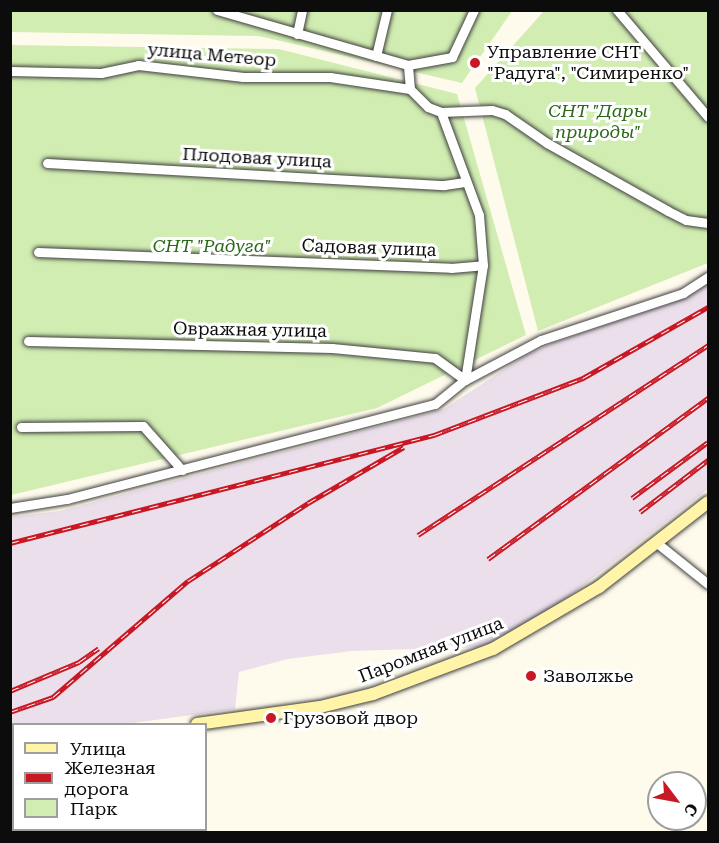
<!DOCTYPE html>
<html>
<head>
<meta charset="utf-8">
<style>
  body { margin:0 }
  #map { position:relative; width:719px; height:843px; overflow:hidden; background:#fffbec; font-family:"Roboto Serif",serif }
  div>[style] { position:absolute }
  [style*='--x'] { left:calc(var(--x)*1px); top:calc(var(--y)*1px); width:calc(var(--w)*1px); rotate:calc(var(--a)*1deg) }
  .industrial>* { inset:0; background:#ebdfec }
  .green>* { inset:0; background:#d1edb2 }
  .roads { filter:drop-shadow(0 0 2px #3f3f3f) drop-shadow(0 0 2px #3f3f3f) }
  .street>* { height:9px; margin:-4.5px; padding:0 4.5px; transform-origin:4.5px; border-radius:4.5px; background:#fff }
  .secondary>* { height:12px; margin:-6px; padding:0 6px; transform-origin:6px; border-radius:6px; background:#fff4a7 }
  .rail>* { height:5px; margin-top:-2.5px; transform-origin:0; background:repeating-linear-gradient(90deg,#fff 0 9px,#c81823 0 18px); box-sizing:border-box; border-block:2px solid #c81823 }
  .dots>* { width:16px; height:16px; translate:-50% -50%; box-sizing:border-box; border:3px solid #fff; border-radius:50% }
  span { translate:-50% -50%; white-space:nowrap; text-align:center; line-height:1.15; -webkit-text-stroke:6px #fff; paint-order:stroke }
  .poi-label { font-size:18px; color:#0c0c0c }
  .left { translate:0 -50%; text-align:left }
  .street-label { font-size:18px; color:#0c0c0c }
  .park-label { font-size:18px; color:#296917; font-style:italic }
  .frame { position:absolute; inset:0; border:12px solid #0c0c0c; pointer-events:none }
  .legend { position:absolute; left:12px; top:723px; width:195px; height:108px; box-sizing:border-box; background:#fff; border:2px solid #9e9e9e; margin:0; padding:8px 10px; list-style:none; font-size:18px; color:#0c0c0c }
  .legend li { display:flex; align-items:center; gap:12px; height:30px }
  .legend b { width:30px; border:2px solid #9e9e9e }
  .north { position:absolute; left:647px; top:771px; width:60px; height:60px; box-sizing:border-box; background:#fff; border:2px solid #9e9e9e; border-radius:50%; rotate:122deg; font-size:16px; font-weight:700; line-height:24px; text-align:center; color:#0c0c0c }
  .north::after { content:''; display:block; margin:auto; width:21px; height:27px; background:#c81823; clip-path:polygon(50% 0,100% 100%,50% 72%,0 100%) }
</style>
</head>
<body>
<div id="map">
  <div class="industrial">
    <i style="clip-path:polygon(708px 284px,708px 489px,554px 608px,482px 647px,352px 651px,288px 659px,239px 672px,235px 709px,126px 724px,14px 724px,11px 741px,10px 517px,60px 511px,444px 409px,525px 356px,553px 343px,686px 298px)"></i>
  </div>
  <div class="green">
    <i style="clip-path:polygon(11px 10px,512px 11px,462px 83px,259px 36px,11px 32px)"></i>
    <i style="clip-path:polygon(544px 11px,708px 11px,708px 263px,538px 331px,475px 88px)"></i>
    <i style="clip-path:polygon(11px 45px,279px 49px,457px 94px,526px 335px,377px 408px,11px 495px)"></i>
  </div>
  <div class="roads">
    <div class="street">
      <i style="--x:217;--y:10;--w:199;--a:16.1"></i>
      <i style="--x:408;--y:65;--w:45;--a:-10.3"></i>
      <i style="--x:452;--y:57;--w:52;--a:-64.9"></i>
      <i style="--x:617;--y:10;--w:140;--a:49.6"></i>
      <i style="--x:297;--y:34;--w:25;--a:-78"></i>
      <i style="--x:376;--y:56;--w:47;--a:-76.6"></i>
      <i style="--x:10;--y:71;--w:91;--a:1.3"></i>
      <i style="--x:101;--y:73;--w:38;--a:-12"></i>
      <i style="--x:138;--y:65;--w:106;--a:6.5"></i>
      <i style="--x:243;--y:77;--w:87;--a:0"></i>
      <i style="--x:330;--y:77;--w:81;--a:8.5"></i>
      <i style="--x:441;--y:112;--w:51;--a:-2.2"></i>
      <i style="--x:492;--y:110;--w:14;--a:17"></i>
      <i style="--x:505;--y:114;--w:51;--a:34.6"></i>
      <i style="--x:547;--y:143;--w:139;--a:29.3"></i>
      <i style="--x:668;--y:211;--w:20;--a:27"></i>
      <i style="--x:686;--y:220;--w:22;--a:8"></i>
      <i style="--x:47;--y:163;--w:398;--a:3.2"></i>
      <i style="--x:444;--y:185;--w:21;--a:-8"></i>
      <i style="--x:38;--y:252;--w:413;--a:2.2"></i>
      <i style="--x:451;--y:268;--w:32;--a:-5"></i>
      <i style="--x:28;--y:341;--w:304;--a:1.3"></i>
      <i style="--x:332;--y:348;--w:103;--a:5.5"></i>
      <i style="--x:435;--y:358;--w:37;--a:36"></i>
      <i style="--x:465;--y:380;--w:86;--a:-27.8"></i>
      <i style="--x:541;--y:340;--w:150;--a:-18.3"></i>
      <i style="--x:683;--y:293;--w:30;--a:-33"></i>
      <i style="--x:21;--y:427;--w:122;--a:-0.5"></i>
      <i style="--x:143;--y:426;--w:59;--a:48.4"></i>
      <i style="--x:10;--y:508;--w:58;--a:-9"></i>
      <i style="--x:67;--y:499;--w:380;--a:-14.5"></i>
      <i style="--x:435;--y:404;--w:38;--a:-39"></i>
      <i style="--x:465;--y:380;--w:116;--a:-81.1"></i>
      <i style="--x:483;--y:265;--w:50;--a:-94.6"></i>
      <i style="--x:479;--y:215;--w:110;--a:-110.3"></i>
      <i style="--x:441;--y:112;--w:14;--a:-159"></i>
      <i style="--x:428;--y:107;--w:25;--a:-135"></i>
      <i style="--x:410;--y:89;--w:24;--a:-95"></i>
      <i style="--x:657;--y:543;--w:65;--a:38.8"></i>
      <i style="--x:10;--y:799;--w:5;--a:37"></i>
      <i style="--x:59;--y:830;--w:5;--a:22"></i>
    </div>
    <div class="secondary">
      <i style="--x:197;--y:724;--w:124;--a:-7.9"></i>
      <i style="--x:320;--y:707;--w:55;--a:-13.8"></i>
      <i style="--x:373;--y:694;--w:128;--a:-20.6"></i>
      <i style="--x:493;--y:649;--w:123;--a:-30.3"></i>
      <i style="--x:599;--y:587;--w:138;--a:-37.9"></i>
      <i style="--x:10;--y:751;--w:4;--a:-14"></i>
    </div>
  </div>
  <div class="rail">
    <i style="--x:632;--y:498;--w:94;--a:-36.4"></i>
    <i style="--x:640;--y:512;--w:86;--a:-37.4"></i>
    <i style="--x:418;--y:535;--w:347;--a:-33.2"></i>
    <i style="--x:10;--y:543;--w:438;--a:-14.3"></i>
    <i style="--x:434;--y:435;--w:160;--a:-20.9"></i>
    <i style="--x:583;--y:378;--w:144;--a:-29.6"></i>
    <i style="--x:488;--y:559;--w:273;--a:-36.2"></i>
    <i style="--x:10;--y:691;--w:75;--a:-22.8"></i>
    <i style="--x:79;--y:662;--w:24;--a:-35"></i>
    <i style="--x:10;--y:712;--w:46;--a:-19.2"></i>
    <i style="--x:53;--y:697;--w:178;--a:-40.7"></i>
    <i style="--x:188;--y:581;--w:143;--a:-33"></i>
    <i style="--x:308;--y:503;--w:111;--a:-30.3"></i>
  </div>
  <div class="dots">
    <i style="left:475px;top:63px;background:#c81823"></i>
    <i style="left:531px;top:676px;background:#c81823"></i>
    <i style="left:271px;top:718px;background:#c81823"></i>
  </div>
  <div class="poi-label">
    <span class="left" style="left:487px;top:63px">Управление СНТ<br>"Радуга", "Симиренко"</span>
    <span class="left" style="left:543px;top:676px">Заволжье</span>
    <span class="left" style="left:283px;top:718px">Грузовой двор</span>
  </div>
  <div class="street-label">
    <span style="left:212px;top:55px;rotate:5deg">улица Метеор</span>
    <span style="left:257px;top:158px;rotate:3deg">Плодовая улица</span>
    <span style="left:369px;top:248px;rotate:2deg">Садовая улица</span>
    <span style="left:250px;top:330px;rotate:1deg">Овражная улица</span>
    <span style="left:431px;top:650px;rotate:-21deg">Паромная улица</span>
  </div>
  <div class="park-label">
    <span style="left:598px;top:122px">СНТ "Дары<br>природы"</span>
    <span style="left:212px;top:246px">СНТ "Радуга"</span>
  </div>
  <div class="frame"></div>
  <ul class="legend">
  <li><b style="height:8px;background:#fff4a7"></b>Улица</li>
  <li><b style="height:8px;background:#c81823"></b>Железная дорога</li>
  <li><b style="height:16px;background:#d1edb2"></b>Парк</li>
  </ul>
  <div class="north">С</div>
</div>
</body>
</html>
